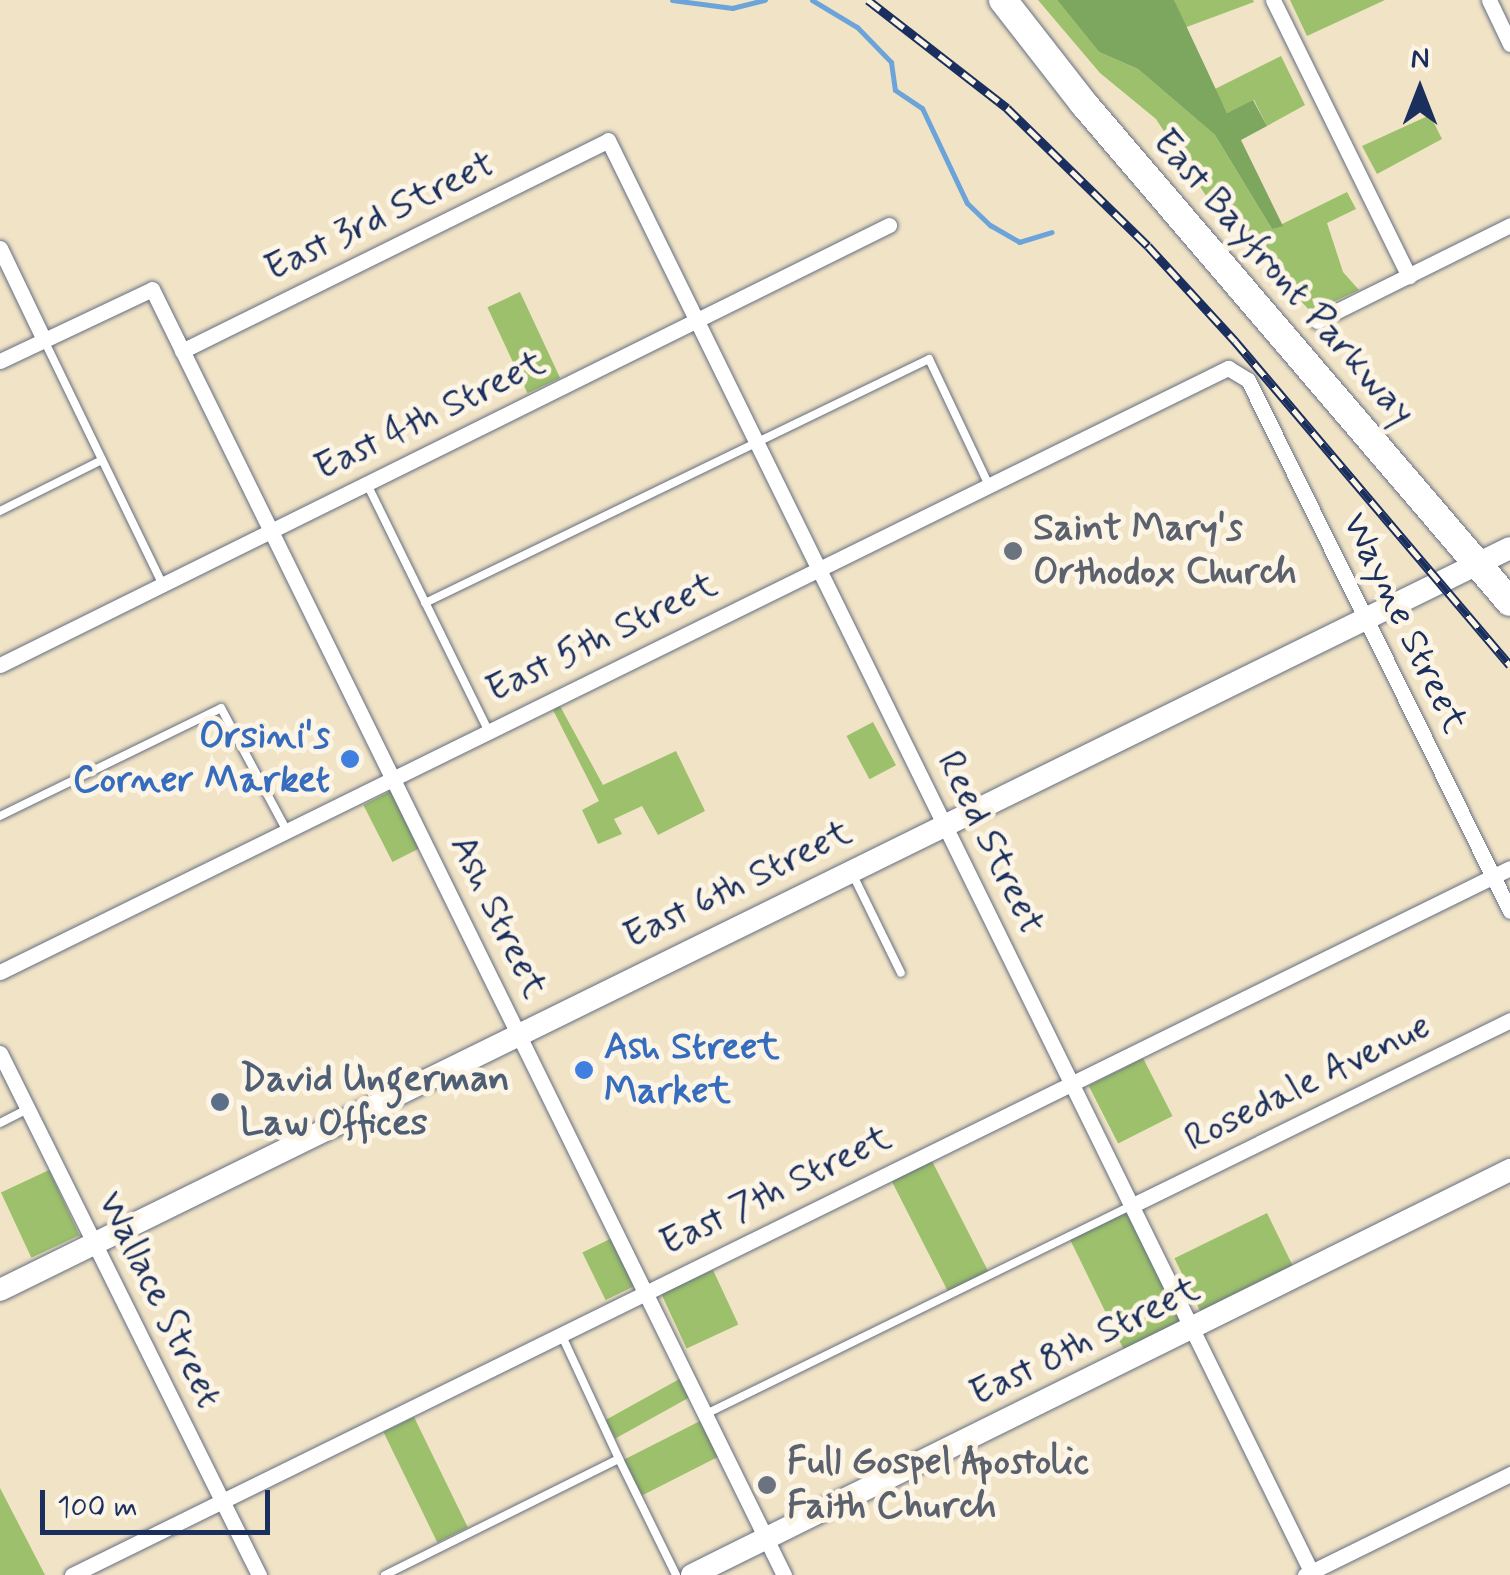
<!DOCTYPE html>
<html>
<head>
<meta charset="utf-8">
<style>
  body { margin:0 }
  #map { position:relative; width:1510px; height:1575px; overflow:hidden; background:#f1e4c6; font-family:Mynerve,sans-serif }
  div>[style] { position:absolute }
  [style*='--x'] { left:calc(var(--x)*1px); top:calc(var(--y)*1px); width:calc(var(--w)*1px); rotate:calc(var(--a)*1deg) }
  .green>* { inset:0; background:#9cc06b; transform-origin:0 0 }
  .forest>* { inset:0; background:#7da65f }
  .stream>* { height:5px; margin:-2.5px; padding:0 2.5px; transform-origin:2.5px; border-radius:2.5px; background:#6ca4da }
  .roads { filter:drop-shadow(0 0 2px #666e82) drop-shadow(0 0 2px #666e82) }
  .lane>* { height:8px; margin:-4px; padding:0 4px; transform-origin:4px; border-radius:4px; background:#fff }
  .street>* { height:15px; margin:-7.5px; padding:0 7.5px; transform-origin:7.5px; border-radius:7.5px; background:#fff }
  .secondary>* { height:22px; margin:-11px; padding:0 11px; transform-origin:11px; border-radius:11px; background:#fff }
  .highway>* { height:28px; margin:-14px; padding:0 14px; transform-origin:14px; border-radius:14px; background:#fff }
  .rail>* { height:9px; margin-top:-4.5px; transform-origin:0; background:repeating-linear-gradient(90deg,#fcf5e5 0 15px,#1b2f5e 0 30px); box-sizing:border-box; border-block:2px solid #1b2f5e }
  .dots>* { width:28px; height:28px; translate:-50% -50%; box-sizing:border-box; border:5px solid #fcf5e5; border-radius:50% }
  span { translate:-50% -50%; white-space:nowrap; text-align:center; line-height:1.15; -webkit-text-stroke:10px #fcf5e5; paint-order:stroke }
  .street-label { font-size:38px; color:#1b2f5e }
  .worship-label { font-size:38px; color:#5b616d; font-weight:700 }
  .left { translate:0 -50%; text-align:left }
  .shop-label { font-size:38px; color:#366cbe; font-weight:700 }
  .right { translate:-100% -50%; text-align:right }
  .service-label { font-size:38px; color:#4e5e75; font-weight:700 }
  .north { position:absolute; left:1370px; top:40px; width:100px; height:100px; -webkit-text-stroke:8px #fcf5e5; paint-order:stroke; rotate:0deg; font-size:28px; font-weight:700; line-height:40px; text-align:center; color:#1b2f5e }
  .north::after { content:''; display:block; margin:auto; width:35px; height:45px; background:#1b2f5e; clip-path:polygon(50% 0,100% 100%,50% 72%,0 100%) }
  .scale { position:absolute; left:40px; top:1490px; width:230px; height:45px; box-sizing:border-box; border:5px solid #1b2f5e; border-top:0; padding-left:12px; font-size:30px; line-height:35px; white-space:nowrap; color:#1b2f5e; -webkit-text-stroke:8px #fcf5e5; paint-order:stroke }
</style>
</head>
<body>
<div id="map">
  <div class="green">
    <i style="clip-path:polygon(1038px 0,1057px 0,1099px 52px,1138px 69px,1215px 135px,1272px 229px,1347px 192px,1356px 209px,1327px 223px,1343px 272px,1359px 290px,1311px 312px,1210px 202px,1156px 119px,1100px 73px)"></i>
    <i style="clip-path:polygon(1174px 0,1253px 0,1254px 2px,1184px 28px)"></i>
    <i style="clip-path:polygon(1290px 0,1385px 0,1307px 36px)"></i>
    <i style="clip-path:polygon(1281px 56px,1305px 105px,1267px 126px,1254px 100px,1227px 113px,1215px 89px)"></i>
    <i style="clip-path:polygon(1430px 115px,1442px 139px,1377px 174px,1362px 146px)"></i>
    <i style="left:520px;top:292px;width:95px;height:36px;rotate:65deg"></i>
    <i style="clip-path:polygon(560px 706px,603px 785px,676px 751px,705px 811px,658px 835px,642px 806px,614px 819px,622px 834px,598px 844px,582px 810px,599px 801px,553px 710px)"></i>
    <i style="left:873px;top:722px;width:49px;height:30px;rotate:62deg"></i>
    <i style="left:391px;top:791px;width:64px;height:31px;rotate:63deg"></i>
    <i style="left:1143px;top:1058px;width:65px;height:61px;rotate:63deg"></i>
    <i style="left:932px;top:1161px;width:125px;height:45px;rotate:63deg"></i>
    <i style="left:49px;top:1170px;width:72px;height:53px;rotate:65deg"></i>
    <i style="left:1128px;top:1210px;width:123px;height:65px;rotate:64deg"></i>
    <i style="left:1267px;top:1213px;width:59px;height:103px;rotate:64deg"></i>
    <i style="left:612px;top:1238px;width:53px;height:33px;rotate:64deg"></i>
    <i style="left:713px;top:1270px;width:60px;height:57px;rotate:65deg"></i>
    <i style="left:683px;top:1377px;width:21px;height:89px;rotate:61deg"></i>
    <i style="left:414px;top:1417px;width:123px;height:34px;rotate:64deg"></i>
    <i style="left:704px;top:1419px;width:40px;height:90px;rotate:63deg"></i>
    <i style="clip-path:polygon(0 1488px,45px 1575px,0 1575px)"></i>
  </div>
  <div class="forest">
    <i style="clip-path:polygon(1057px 0,1174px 0,1227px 113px,1253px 100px,1267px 126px,1241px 140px,1283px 226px,1272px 229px,1215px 135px,1138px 69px,1099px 52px)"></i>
  </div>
  <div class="stream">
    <i style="--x:672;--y:0;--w:61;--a:7.6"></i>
    <i style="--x:732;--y:8;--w:34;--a:-14"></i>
    <i style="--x:812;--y:0;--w:52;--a:31"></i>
    <i style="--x:857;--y:27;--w:49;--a:45.8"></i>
    <i style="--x:891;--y:62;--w:28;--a:82"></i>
    <i style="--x:895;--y:90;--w:32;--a:34"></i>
    <i style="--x:922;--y:108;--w:105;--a:64.7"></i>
    <i style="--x:967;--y:203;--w:32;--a:44"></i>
    <i style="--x:990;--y:225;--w:34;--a:30"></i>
    <i style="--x:1019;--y:242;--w:34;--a:-17"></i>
  </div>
  <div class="roads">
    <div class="lane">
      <i style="--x:44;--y:340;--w:270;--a:64.1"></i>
      <i style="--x:367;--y:484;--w:274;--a:63.8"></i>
      <i style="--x:0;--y:511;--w:114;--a:-26.6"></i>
      <i style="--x:425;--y:603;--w:560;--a:-25.83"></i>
      <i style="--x:929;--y:359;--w:137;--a:64.6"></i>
      <i style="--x:0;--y:816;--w:246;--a:-26"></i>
      <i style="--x:221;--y:708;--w:137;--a:61.8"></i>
      <i style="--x:852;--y:873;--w:111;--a:63.9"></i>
      <i style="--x:0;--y:1123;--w:31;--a:-27"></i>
      <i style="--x:562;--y:1336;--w:136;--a:65.1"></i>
      <i style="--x:708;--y:1413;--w:471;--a:-26.1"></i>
      <i style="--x:385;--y:1575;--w:261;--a:-26.4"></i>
      <i style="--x:619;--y:1459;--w:129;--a:63.8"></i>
    </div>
    <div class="street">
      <i style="--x:1273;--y:0;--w:308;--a:63.8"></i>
      <i style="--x:1489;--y:0;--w:49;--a:64.5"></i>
      <i style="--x:0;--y:248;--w:102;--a:64.4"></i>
      <i style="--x:1317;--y:321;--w:216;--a:-26.4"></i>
      <i style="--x:182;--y:351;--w:475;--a:-26.3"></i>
      <i style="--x:608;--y:140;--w:1599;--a:63.84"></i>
      <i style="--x:0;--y:361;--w:168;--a:-25.3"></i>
      <i style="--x:152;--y:289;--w:1433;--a:63.83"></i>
      <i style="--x:0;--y:665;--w:992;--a:-26.33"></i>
      <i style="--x:0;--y:972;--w:1369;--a:-26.19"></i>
      <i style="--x:1228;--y:368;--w:23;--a:31"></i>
      <i style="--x:1248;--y:380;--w:592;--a:63.74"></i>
      <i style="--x:0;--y:1053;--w:583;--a:63.61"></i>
      <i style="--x:1135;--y:1204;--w:418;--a:-26.1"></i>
      <i style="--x:72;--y:1575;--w:1602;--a:-26.18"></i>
      <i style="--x:1305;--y:1575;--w:229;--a:-26.2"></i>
    </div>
    <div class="secondary">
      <i style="--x:0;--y:1290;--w:1682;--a:-26.17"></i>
      <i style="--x:692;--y:1575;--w:913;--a:-26.34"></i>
    </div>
    <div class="highway">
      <i style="--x:1003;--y:0;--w:132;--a:52.1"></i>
      <i style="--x:1084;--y:104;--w:655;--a:49.46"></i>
    </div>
  </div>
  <div class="rail">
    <i style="--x:868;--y:0;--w:176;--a:37.8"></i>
    <i style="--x:1007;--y:108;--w:197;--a:44.4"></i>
    <i style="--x:1148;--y:246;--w:129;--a:47.5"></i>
    <i style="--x:1235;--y:341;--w:425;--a:49.7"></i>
  </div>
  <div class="dots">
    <i style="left:1013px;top:551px;background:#6b7280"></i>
    <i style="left:350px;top:759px;background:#3f7fe0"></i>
    <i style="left:584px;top:1070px;background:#3f7fe0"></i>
    <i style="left:220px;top:1102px;background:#5c6f8a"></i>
    <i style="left:767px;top:1485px;background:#6b7280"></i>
  </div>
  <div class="street-label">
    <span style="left:380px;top:217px;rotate:-26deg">East 3rd Street</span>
    <span style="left:1283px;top:278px;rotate:49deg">East Bayfront Parkway</span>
    <span style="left:430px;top:416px;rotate:-26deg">East 4th Street</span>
    <span style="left:1404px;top:623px;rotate:64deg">Wayne Street</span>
    <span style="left:602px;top:638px;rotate:-26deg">East 5th Street</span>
    <span style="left:990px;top:843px;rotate:64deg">Reed Street</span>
    <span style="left:738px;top:885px;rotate:-26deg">East 6th Street</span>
    <span style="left:498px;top:917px;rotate:64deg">Ash Street</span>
    <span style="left:1308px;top:1083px;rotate:-26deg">Rosedale Avenue</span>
    <span style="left:776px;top:1191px;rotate:-26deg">East 7th Street</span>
    <span style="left:159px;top:1300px;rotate:64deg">Wallace Street</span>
    <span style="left:1085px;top:1342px;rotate:-26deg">East 8th Street</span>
  </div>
  <div class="worship-label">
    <span class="left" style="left:1033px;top:551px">Saint Mary's<br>Orthodox Church</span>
    <span class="left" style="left:787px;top:1485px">Full Gospel Apostolic<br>Faith Church</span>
  </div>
  <div class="shop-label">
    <span class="right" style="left:330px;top:759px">Orsini's<br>Corner Market</span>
    <span class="left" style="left:604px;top:1070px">Ash Street<br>Market</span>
  </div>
  <div class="service-label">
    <span class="left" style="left:240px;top:1102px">David Ungerman<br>Law Offices</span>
  </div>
  <div class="north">N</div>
  <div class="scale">100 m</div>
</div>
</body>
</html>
